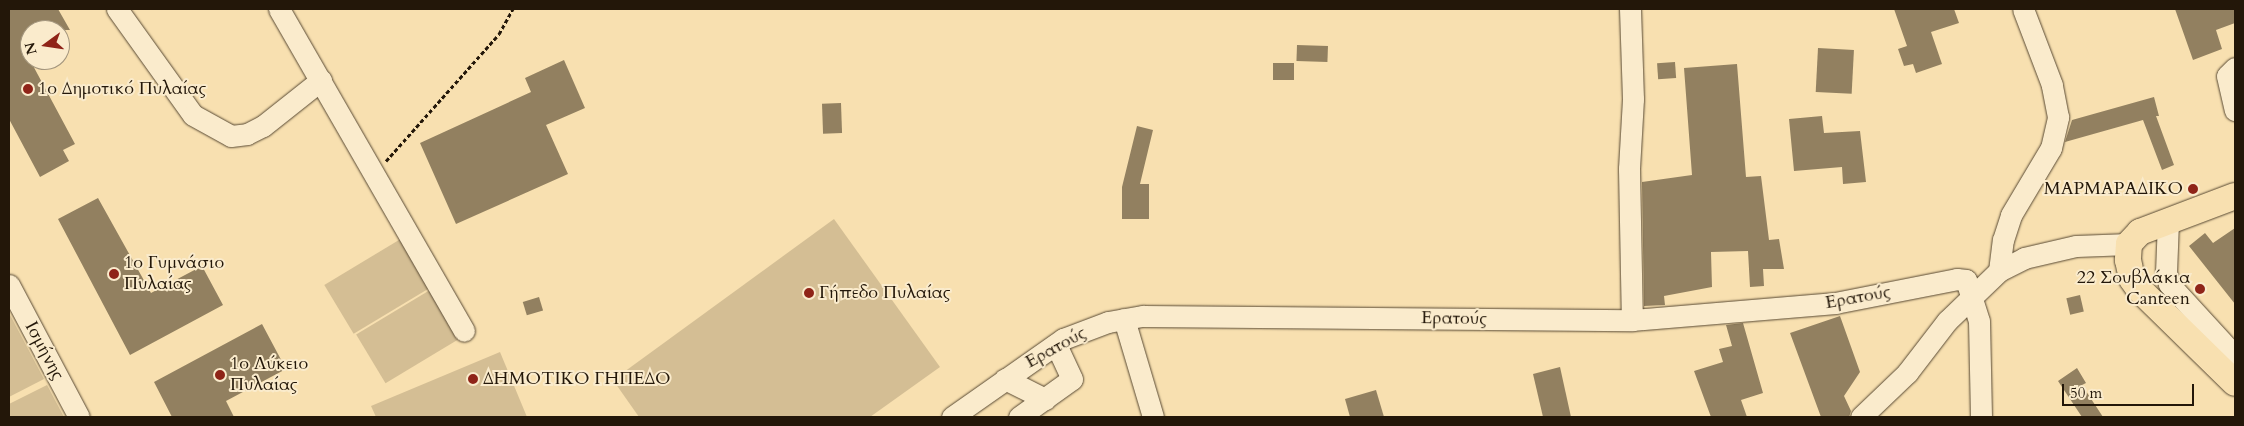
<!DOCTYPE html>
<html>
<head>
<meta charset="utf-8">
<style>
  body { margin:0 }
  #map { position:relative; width:2244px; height:426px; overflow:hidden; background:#f8e0b0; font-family:Cardo,serif }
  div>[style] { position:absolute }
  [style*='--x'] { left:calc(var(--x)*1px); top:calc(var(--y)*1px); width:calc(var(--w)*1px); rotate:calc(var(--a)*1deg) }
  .green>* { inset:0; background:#d4be94; transform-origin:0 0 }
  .building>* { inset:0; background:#928060; transform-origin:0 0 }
  .path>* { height:3px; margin-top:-1.5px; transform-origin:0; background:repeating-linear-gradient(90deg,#231709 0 4px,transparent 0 6.5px) }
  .roads { filter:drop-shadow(0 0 1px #584933) drop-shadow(0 0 1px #584933) }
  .minor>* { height:21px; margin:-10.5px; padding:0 10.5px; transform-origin:10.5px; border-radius:10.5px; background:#faebcc }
  .major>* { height:26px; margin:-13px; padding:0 13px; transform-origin:13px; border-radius:13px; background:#f8e0b0 }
  .dots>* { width:14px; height:14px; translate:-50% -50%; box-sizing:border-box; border:2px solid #faebcc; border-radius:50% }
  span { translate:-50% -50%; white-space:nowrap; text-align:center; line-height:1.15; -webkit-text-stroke:4px #faebcc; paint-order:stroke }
  .poi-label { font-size:18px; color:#231709 }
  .left { translate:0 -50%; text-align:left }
  .right { translate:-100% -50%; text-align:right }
  .street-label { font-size:18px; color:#231709 }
  .frame { position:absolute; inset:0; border:10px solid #231709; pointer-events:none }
  .north { position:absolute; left:20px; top:20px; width:50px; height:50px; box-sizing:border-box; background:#faebcc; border:1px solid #a4967e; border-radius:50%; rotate:256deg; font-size:14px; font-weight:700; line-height:20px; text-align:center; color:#231709 }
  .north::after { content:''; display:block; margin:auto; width:18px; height:22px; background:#8f2418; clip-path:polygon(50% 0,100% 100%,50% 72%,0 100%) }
  .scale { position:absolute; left:2062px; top:384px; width:132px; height:22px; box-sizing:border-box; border:2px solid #231709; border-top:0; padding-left:6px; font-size:15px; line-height:18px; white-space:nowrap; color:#231709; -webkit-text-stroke:4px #faebcc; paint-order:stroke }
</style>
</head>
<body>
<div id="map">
  <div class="green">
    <i style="clip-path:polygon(834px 219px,940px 367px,870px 417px,639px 417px,613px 380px)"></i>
    <i style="left:404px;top:237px;width:57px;height:93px;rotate:59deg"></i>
    <i style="left:435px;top:287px;width:57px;height:92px;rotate:59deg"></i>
    <i style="clip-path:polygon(9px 313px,44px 379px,9px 397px)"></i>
    <i style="clip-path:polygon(500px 352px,527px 417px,376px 417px,371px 406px)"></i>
    <i style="clip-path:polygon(47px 385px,64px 417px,9px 417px,9px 404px)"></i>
  </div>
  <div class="building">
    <i style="clip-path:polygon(9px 9px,58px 9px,70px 30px,30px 30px,30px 60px,75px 144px,63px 150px,69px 161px,40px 177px,9px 119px)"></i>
    <i style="clip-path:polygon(1894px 9px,1954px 9px,1959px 23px,1931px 32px,1942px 64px,1916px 73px,1913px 64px,1904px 66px,1898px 49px,1907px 46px)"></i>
    <i style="clip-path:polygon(2175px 9px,2235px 9px,2235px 23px,2216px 30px,2222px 49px,2193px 60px)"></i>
    <i style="left:1297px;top:45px;width:31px;height:16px;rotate:2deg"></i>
    <i style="left:1818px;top:48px;width:36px;height:44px;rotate:3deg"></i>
    <i style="clip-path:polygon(564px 60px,585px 108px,546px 125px,568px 174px,456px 224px,420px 143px,531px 92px,525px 78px)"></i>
    <i style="left:1675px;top:62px;width:16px;height:18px;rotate:86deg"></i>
    <i style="left:1273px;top:63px;width:21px;height:17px"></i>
    <i style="clip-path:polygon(1737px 64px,1746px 177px,1761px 176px,1769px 240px,1779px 239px,1784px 269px,1763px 269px,1764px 286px,1750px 287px,1748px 251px,1711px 252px,1712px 287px,1664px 296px,1665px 305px,1644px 306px,1642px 182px,1692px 175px,1684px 68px)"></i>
    <i style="clip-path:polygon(2154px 97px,2159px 116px,2156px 116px,2174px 165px,2162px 170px,2143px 120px,2065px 142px,2072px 120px)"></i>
    <i style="left:841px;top:103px;width:30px;height:19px;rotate:88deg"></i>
    <i style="clip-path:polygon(1822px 116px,1824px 133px,1860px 131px,1866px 182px,1843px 184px,1842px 167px,1794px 171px,1789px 119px)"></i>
    <i style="clip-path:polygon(1137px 126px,1153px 130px,1140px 184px,1149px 184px,1149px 219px,1122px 219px,1122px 187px)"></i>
    <i style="clip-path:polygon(98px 198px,151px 293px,202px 266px,223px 305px,130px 355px,58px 219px)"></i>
    <i style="clip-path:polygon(2235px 228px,2235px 304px,2189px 246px,2205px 233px,2213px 243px)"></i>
    <i style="left:2080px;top:295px;width:17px;height:14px;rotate:77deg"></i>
    <i style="left:539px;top:297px;width:14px;height:17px;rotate:73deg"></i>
    <i style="clip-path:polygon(1840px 316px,1860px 372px,1844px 396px,1851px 411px,1849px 417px,1821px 417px,1790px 333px)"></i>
    <i style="clip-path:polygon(1743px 323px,1763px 393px,1741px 400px,1747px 417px,1711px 417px,1694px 371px,1723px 362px,1719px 349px,1732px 346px,1726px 325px)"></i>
    <i style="clip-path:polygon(262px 324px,286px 369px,226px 401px,234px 417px,172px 417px,154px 382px)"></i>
    <i style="clip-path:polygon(1560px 367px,1571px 417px,1543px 417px,1533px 374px)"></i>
    <i style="clip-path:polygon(2077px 368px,2086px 383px,2082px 385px,2103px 417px,2082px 417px,2058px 381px)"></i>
    <i style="clip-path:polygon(1376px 390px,1384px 417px,1350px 417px,1345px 399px)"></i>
  </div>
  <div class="path">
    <i style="--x:386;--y:161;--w:170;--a:-48.3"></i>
    <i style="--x:499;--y:34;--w:29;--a:-61"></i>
  </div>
  <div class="roads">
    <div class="minor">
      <i style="--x:117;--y:9;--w:130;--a:54.4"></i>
      <i style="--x:193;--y:115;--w:43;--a:28.9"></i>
      <i style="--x:231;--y:136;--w:16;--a:-7"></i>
      <i style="--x:247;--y:134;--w:18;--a:-27"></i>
      <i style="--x:263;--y:126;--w:74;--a:-38.4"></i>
      <i style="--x:279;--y:9;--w:371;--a:60.1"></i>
      <i style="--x:1630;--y:9;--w:90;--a:88.1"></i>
      <i style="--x:1633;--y:99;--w:70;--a:93.3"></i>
      <i style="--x:1629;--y:169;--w:151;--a:88.9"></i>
      <i style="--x:2235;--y:68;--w:11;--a:135"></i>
      <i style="--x:2227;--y:76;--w:35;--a:77"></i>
      <i style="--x:2168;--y:221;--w:51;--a:92.2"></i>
      <i style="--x:2166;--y:272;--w:12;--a:76"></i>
      <i style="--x:2169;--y:284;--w:98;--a:47.5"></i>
      <i style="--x:1999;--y:271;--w:31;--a:-83"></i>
      <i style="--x:2003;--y:240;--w:26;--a:-72"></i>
      <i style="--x:2011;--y:215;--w:78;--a:-59.2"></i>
      <i style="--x:2051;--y:148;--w:32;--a:-77"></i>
      <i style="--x:2058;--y:117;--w:33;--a:-101"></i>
      <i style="--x:2052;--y:85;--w:81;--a:-110.9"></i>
      <i style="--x:9;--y:285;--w:149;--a:62.1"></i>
      <i style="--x:1124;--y:319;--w:102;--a:73.5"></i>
      <i style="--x:1005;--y:379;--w:45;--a:26.6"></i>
      <i style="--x:952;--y:417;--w:136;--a:-35.1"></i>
      <i style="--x:1063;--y:339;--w:48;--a:-20.7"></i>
      <i style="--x:1108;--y:322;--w:36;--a:-10"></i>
      <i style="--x:1143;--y:316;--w:489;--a:0.5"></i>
      <i style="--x:1632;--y:320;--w:204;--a:-4.8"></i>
      <i style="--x:1835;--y:303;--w:124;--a:-11.1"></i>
      <i style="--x:1957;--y:279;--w:9;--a:6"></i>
      <i style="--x:1966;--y:280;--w:43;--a:72.4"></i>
      <i style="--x:1979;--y:321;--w:96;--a:88.8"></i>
      <i style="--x:1019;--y:417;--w:65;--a:-35.6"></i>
      <i style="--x:1072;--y:379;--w:38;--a:-115"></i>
      <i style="--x:1861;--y:417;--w:64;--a:-43.7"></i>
      <i style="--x:1907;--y:373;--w:66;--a:-52.4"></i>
      <i style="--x:1947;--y:321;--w:72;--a:-43.9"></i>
      <i style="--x:1999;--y:271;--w:28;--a:-27"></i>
      <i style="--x:2024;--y:258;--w:53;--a:-13"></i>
      <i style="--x:2076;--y:246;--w:53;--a:-2.2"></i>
    </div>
    <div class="major">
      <i style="--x:2235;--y:196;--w:102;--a:159.2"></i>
      <i style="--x:2140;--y:232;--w:16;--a:133"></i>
      <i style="--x:2129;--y:244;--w:16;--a:94"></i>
      <i style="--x:2128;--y:260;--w:19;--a:78"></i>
      <i style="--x:2132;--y:279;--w:12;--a:55"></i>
      <i style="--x:2139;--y:289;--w:134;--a:44.4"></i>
    </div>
  </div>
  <div class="dots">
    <i style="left:28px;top:89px;background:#8f2418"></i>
    <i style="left:2193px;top:189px;background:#8f2418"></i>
    <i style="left:114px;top:274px;background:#8f2418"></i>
    <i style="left:2200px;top:289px;background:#8f2418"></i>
    <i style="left:809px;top:293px;background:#8f2418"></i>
    <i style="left:220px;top:375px;background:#8f2418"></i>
    <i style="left:473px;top:379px;background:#8f2418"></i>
  </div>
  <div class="poi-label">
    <span class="left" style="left:38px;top:89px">1ο Δημοτικό Πυλαίας</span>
    <span class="right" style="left:2183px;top:189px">ΜΑΡΜΑΡΑΔΙΚΟ</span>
    <span class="left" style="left:124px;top:274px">1ο Γυμνάσιο<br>Πυλαίας</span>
    <span class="right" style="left:2190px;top:289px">22 Σουβλάκια<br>Canteen</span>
    <span class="left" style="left:819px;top:293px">Γήπεδο Πυλαίας</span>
    <span class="left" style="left:230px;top:375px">1ο Λύκειο<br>Πυλαίας</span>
    <span class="left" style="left:483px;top:379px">ΔΗΜΟΤΙΚΟ ΓΗΠΕΔΟ</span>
  </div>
  <div class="street-label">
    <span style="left:1858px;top:298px;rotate:-10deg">Ερατούς</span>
    <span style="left:1454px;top:319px;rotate:1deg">Ερατούς</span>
    <span style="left:1056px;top:348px;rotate:-29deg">Ερατούς</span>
    <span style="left:44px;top:351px;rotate:62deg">Ισμήνης</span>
  </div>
  <div class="frame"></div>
  <div class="north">N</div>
  <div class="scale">50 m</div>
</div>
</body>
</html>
